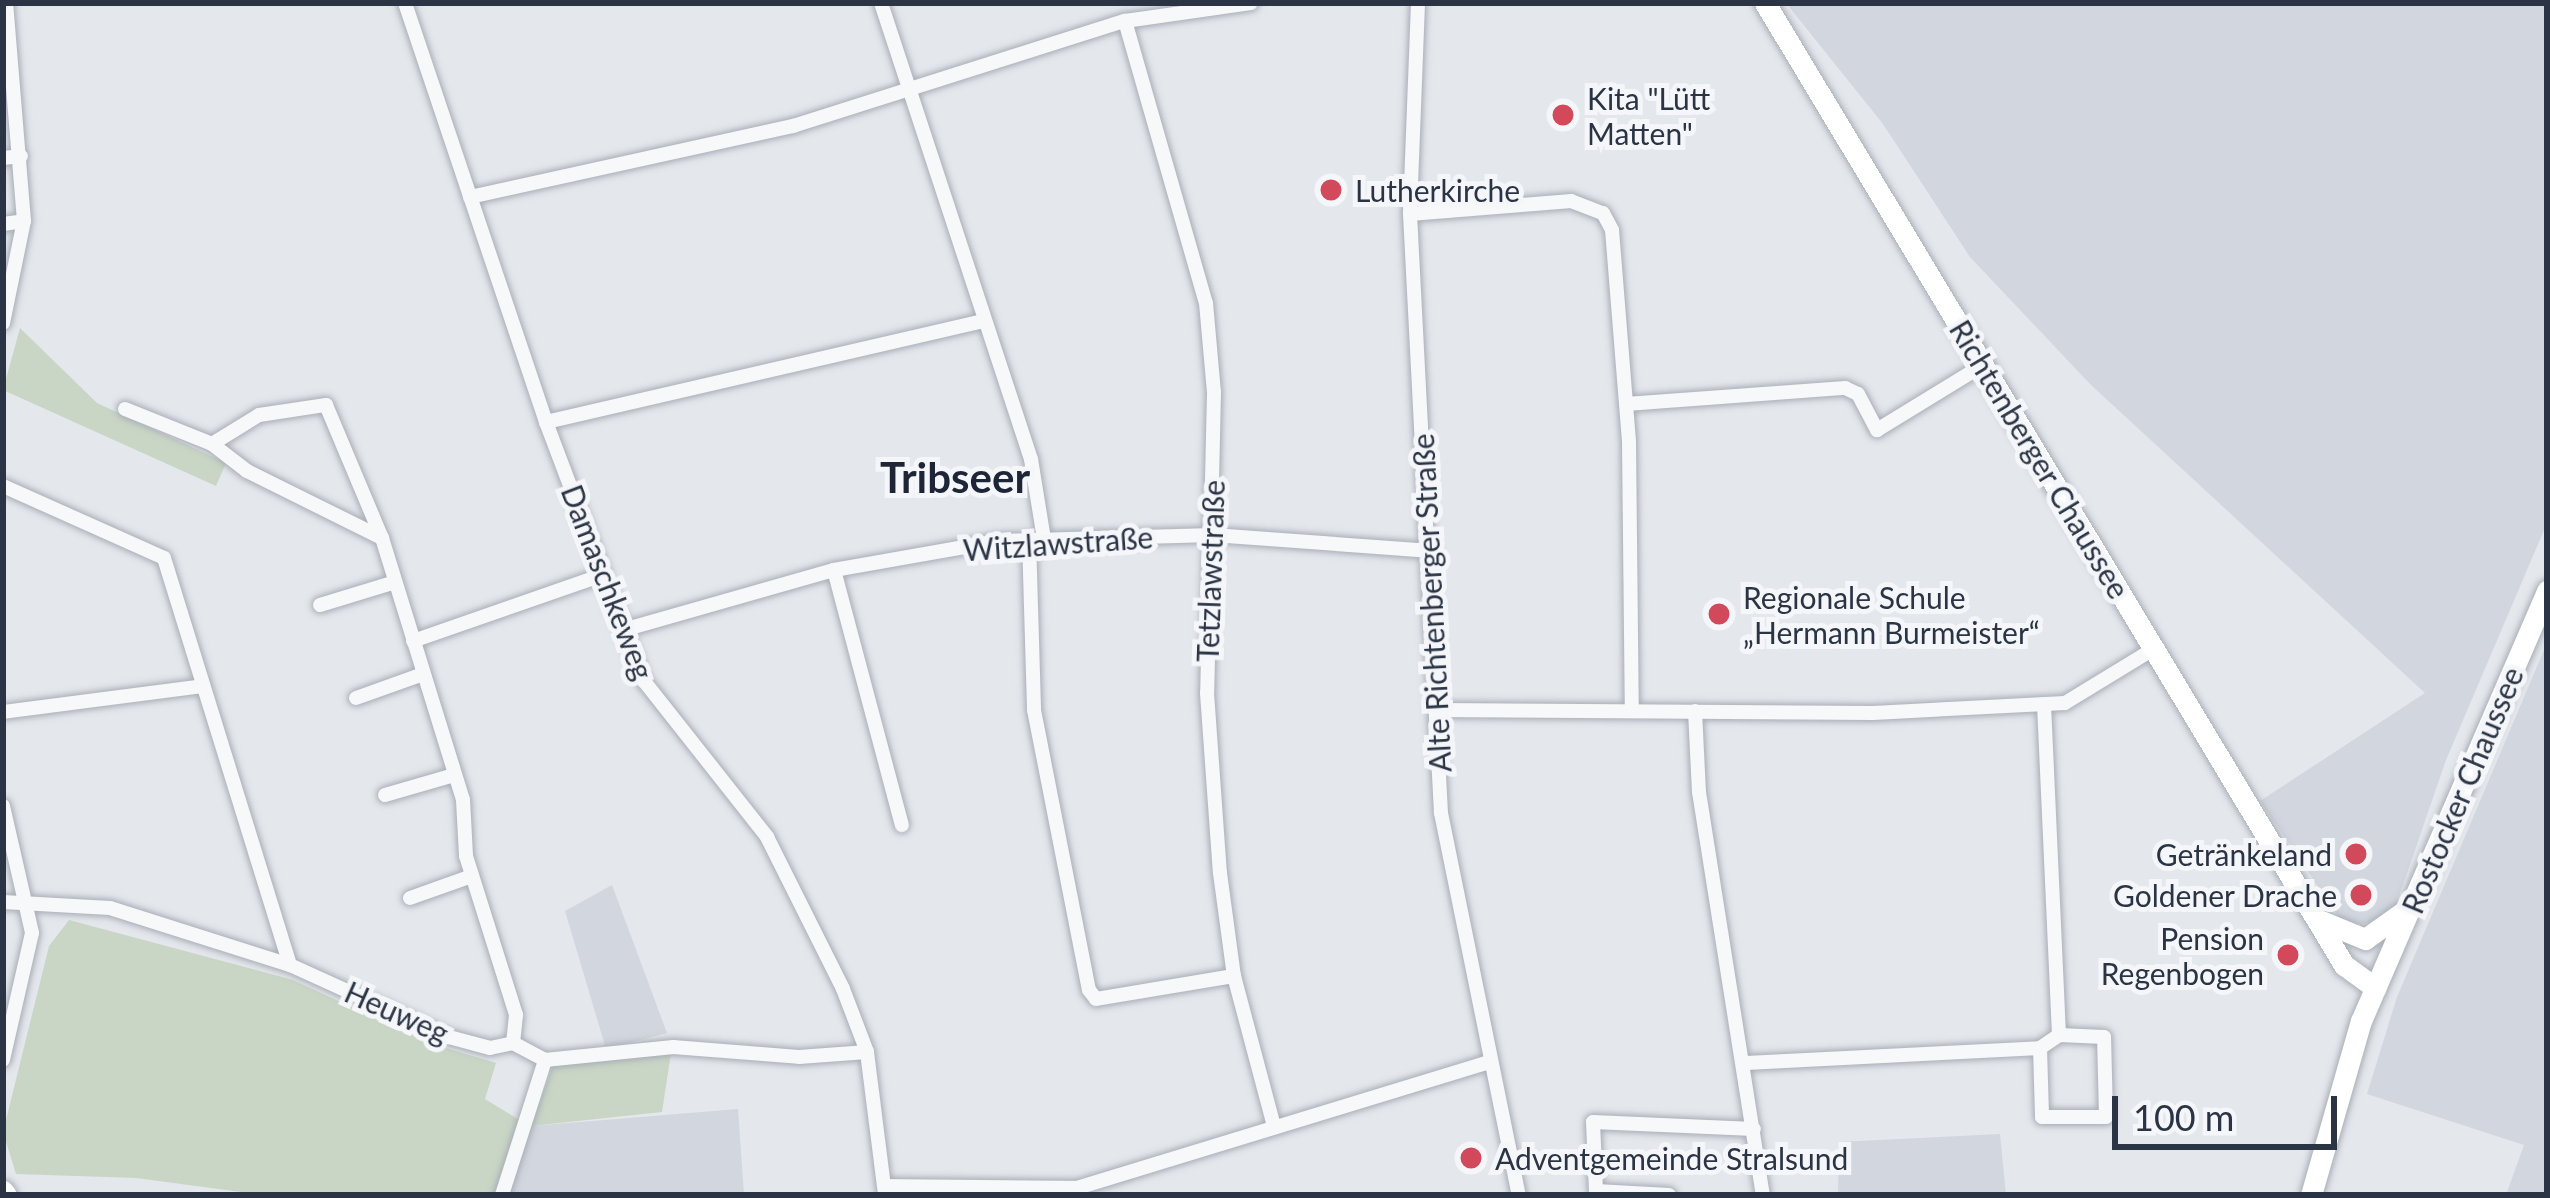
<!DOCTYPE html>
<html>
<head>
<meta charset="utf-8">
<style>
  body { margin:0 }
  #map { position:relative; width:2550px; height:1198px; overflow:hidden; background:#e4e7ec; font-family:Lato,sans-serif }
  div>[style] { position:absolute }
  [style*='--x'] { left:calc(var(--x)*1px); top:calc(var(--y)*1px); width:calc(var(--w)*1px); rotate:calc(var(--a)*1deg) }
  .built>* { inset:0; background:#d2d6de }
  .green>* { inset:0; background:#c9d6c5 }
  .roads { filter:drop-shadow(0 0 3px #a9aeb7) drop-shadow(0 0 3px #a9aeb7) }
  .street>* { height:14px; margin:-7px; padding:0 7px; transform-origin:7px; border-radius:7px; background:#f7f8fa }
  .secondary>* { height:21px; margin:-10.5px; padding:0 10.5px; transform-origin:10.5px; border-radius:10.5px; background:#fff }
  .dots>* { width:33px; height:33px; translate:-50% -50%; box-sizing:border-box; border:6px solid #f4f6f9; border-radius:50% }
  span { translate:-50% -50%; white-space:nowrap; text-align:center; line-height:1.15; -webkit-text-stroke:10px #f4f6f9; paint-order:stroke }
  .poi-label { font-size:30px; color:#2b3445 }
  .left { translate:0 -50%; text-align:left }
  .right { translate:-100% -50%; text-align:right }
  .street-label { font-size:30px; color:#2b3445 }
  .district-label { font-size:42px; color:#1d2536; font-weight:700 }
  .frame { position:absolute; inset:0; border:6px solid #2b3445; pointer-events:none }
  .scale { position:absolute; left:2112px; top:1096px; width:225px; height:54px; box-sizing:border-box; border:6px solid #2b3445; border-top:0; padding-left:15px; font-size:36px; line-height:42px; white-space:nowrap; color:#2b3445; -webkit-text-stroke:9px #f4f6f9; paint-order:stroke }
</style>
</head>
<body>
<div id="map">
  <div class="built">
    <i style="clip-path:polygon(1786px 3px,2547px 3px,2547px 523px,2446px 760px,2396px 905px,2377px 921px,2345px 926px,2260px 801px,2425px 693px,2090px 384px,1970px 257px,1883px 124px)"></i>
    <i style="clip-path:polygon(2547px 643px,2547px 1195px,2506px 1195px,2524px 1145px,2367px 1094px,2397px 997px)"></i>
    <i style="clip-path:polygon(612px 885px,667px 1033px,606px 1049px,565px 911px)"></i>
    <i style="clip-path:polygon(738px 1109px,744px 1195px,507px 1195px,531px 1126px)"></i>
    <i style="clip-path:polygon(2000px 1134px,2006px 1195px,1838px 1195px,1839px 1142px)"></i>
  </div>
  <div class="green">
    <i style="clip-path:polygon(20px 328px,97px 403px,226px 463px,216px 486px,3px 390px)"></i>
    <i style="clip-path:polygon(69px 920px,293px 980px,429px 1043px,496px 1063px,485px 1099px,521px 1121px,494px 1195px,264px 1195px,136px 1178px,16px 1174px,3px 1132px,49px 946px)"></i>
    <i style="clip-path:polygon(671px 1053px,662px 1112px,531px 1126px,553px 1066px)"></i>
  </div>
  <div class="roads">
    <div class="street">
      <i style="--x:405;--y:3;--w:442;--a:71.4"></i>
      <i style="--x:546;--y:422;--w:277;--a:69.3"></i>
      <i style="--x:644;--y:681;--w:199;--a:51.7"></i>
      <i style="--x:767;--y:837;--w:170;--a:63.4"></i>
      <i style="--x:843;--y:989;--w:67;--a:69.1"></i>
      <i style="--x:867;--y:1052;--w:144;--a:82.8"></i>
      <i style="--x:881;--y:3;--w:480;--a:71.8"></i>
      <i style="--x:1031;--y:459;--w:81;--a:80.8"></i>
      <i style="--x:1418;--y:3;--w:211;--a:92.2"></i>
      <i style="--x:1410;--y:214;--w:600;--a:87.04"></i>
      <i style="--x:1441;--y:813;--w:390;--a:78.5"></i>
      <i style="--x:1125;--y:21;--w:293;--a:74"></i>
      <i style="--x:1206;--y:303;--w:89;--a:84.9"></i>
      <i style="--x:1214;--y:392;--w:301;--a:91.3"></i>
      <i style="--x:1207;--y:693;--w:180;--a:85.9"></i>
      <i style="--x:1220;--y:873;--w:104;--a:82.3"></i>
      <i style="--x:1234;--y:976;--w:155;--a:75.1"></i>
      <i style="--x:3;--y:158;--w:18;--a:-6"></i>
      <i style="--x:470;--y:197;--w:331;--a:-12.4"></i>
      <i style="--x:793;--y:126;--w:348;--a:-17.6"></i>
      <i style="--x:1125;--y:21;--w:127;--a:-8.1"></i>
      <i style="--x:1410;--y:214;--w:162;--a:-4.6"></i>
      <i style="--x:1571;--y:201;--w:34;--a:21"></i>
      <i style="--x:1603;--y:213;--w:19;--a:62"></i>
      <i style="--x:1612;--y:230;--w:213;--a:85.4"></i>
      <i style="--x:1629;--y:442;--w:265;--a:89.4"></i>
      <i style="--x:3;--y:224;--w:21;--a:-8"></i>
      <i style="--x:3;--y:323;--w:104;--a:-78.4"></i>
      <i style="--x:24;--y:221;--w:219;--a:-94.7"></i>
      <i style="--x:1626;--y:404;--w:220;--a:-4.2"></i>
      <i style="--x:1845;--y:388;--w:14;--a:25"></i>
      <i style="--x:1858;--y:394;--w:41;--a:62.2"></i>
      <i style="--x:1877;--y:430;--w:124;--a:-31.5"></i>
      <i style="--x:125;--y:409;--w:94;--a:21.9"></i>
      <i style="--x:212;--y:444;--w:44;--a:37.6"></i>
      <i style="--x:247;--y:471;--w:151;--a:26.4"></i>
      <i style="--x:382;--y:538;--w:274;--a:72.8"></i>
      <i style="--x:463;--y:800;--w:56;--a:86.9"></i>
      <i style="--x:466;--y:856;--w:167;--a:72.5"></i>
      <i style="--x:516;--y:1015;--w:28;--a:96"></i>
      <i style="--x:546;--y:422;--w:449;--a:-13"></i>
      <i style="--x:212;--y:444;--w:55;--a:-31.7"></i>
      <i style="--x:259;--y:415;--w:68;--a:-8.5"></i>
      <i style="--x:326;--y:405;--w:144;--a:67.2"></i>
      <i style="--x:3;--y:486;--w:176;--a:24.1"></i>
      <i style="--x:164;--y:558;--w:426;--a:72.8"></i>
      <i style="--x:1029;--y:539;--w:171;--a:88.3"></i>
      <i style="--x:1034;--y:710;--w:285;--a:78.9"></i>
      <i style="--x:1089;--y:990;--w:11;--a:52"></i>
      <i style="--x:1096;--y:999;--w:140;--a:-9.5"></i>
      <i style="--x:834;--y:570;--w:264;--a:75.1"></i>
      <i style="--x:320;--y:605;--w:78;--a:-17"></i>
      <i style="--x:623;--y:630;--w:219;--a:-15.9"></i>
      <i style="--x:834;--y:570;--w:167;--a:-10"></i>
      <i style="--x:998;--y:541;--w:215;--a:-1.6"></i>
      <i style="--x:1213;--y:535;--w:219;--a:4.2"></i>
      <i style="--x:413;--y:641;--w:201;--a:-19.2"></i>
      <i style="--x:356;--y:698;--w:71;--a:-19.7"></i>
      <i style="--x:1436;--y:710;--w:437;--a:0.4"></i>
      <i style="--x:1873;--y:713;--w:192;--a:-3"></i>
      <i style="--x:2065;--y:703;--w:105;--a:-31.4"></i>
      <i style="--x:1695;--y:711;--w:81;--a:87.2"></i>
      <i style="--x:1699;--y:792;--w:408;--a:81"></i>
      <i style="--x:3;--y:712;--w:202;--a:-7.4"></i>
      <i style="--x:385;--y:795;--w:72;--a:-16.2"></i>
      <i style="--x:3;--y:806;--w:130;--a:77.1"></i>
      <i style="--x:32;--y:933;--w:130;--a:102.9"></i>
      <i style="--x:410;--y:898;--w:66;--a:-19.5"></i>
      <i style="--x:3;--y:902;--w:107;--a:3.2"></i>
      <i style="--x:110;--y:908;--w:189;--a:17.6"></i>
      <i style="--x:290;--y:965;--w:175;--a:24.4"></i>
      <i style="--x:449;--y:1037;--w:42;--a:15"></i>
      <i style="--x:490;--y:1048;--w:24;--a:-12"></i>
      <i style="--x:513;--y:1043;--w:36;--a:28"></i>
      <i style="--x:545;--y:1060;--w:129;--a:-5.8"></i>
      <i style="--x:673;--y:1047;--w:126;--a:4.5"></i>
      <i style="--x:799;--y:1057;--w:68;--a:-4.2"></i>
      <i style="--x:2040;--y:1048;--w:69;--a:88.3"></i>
      <i style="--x:2042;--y:1117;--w:64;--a:0"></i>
      <i style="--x:2106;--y:1117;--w:80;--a:-91.4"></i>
      <i style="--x:2104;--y:1037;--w:45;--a:-177.5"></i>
      <i style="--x:1746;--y:1063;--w:294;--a:-2.9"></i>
      <i style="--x:2040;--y:1048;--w:23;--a:-34"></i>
      <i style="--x:2059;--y:1035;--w:331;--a:-92.6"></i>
      <i style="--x:885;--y:1186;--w:192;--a:0.6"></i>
      <i style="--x:1077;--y:1188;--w:431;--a:-17"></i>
      <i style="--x:502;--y:1195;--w:142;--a:-72.3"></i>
      <i style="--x:1669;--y:1195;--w:73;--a:-176.9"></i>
      <i style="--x:1596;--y:1191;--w:69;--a:-92.5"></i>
      <i style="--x:1593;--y:1122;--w:161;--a:2.5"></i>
    </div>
    <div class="secondary">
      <i style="--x:1765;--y:3;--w:1123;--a:58.96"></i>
      <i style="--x:2344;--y:965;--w:39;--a:36"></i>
      <i style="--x:2321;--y:921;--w:48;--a:22.2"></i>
      <i style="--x:2365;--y:939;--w:50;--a:-35.3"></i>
      <i style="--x:3;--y:1191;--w:5;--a:53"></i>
      <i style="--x:2311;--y:1195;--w:181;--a:-74"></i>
      <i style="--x:2361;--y:1021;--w:469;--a:-66.6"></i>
    </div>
  </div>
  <div class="dots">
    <i style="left:1563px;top:115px;background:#d1495b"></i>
    <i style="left:1331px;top:190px;background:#d1495b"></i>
    <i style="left:1719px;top:614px;background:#d1495b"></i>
    <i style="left:2356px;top:854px;background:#d1495b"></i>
    <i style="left:2361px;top:895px;background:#d1495b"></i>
    <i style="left:2288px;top:955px;background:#d1495b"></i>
    <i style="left:1471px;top:1158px;background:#d1495b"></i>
  </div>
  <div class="poi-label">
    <span class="left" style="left:1587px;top:115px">Kita "Lütt<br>Matten"</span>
    <span class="left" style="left:1355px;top:190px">Lutherkirche</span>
    <span class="left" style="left:1743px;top:614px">Regionale Schule<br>„Hermann Burmeister“</span>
    <span class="right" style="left:2332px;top:854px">Getränkeland</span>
    <span class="right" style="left:2337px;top:895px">Goldener Drache</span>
    <span class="right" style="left:2264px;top:955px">Pension<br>Regenbogen</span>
    <span class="left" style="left:1495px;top:1158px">Adventgemeinde Stralsund</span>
  </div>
  <div class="street-label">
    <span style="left:2040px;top:459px;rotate:59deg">Richtenberger Chaussee</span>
    <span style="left:1058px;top:543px;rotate:-4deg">Witzlawstraße</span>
    <span style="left:1210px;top:571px;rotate:-88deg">Tetzlawstraße</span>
    <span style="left:608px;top:582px;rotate:69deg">Damaschkeweg</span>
    <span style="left:1431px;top:603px;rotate:-93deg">Alte Richtenberger Straße</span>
    <span style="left:2462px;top:790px;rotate:-67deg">Rostocker Chaussee</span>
    <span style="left:397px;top:1012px;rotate:24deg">Heuweg</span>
  </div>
  <div class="district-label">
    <span style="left:955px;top:477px">Tribseer</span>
  </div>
  <div class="frame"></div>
  <div class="scale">100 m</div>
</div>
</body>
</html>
